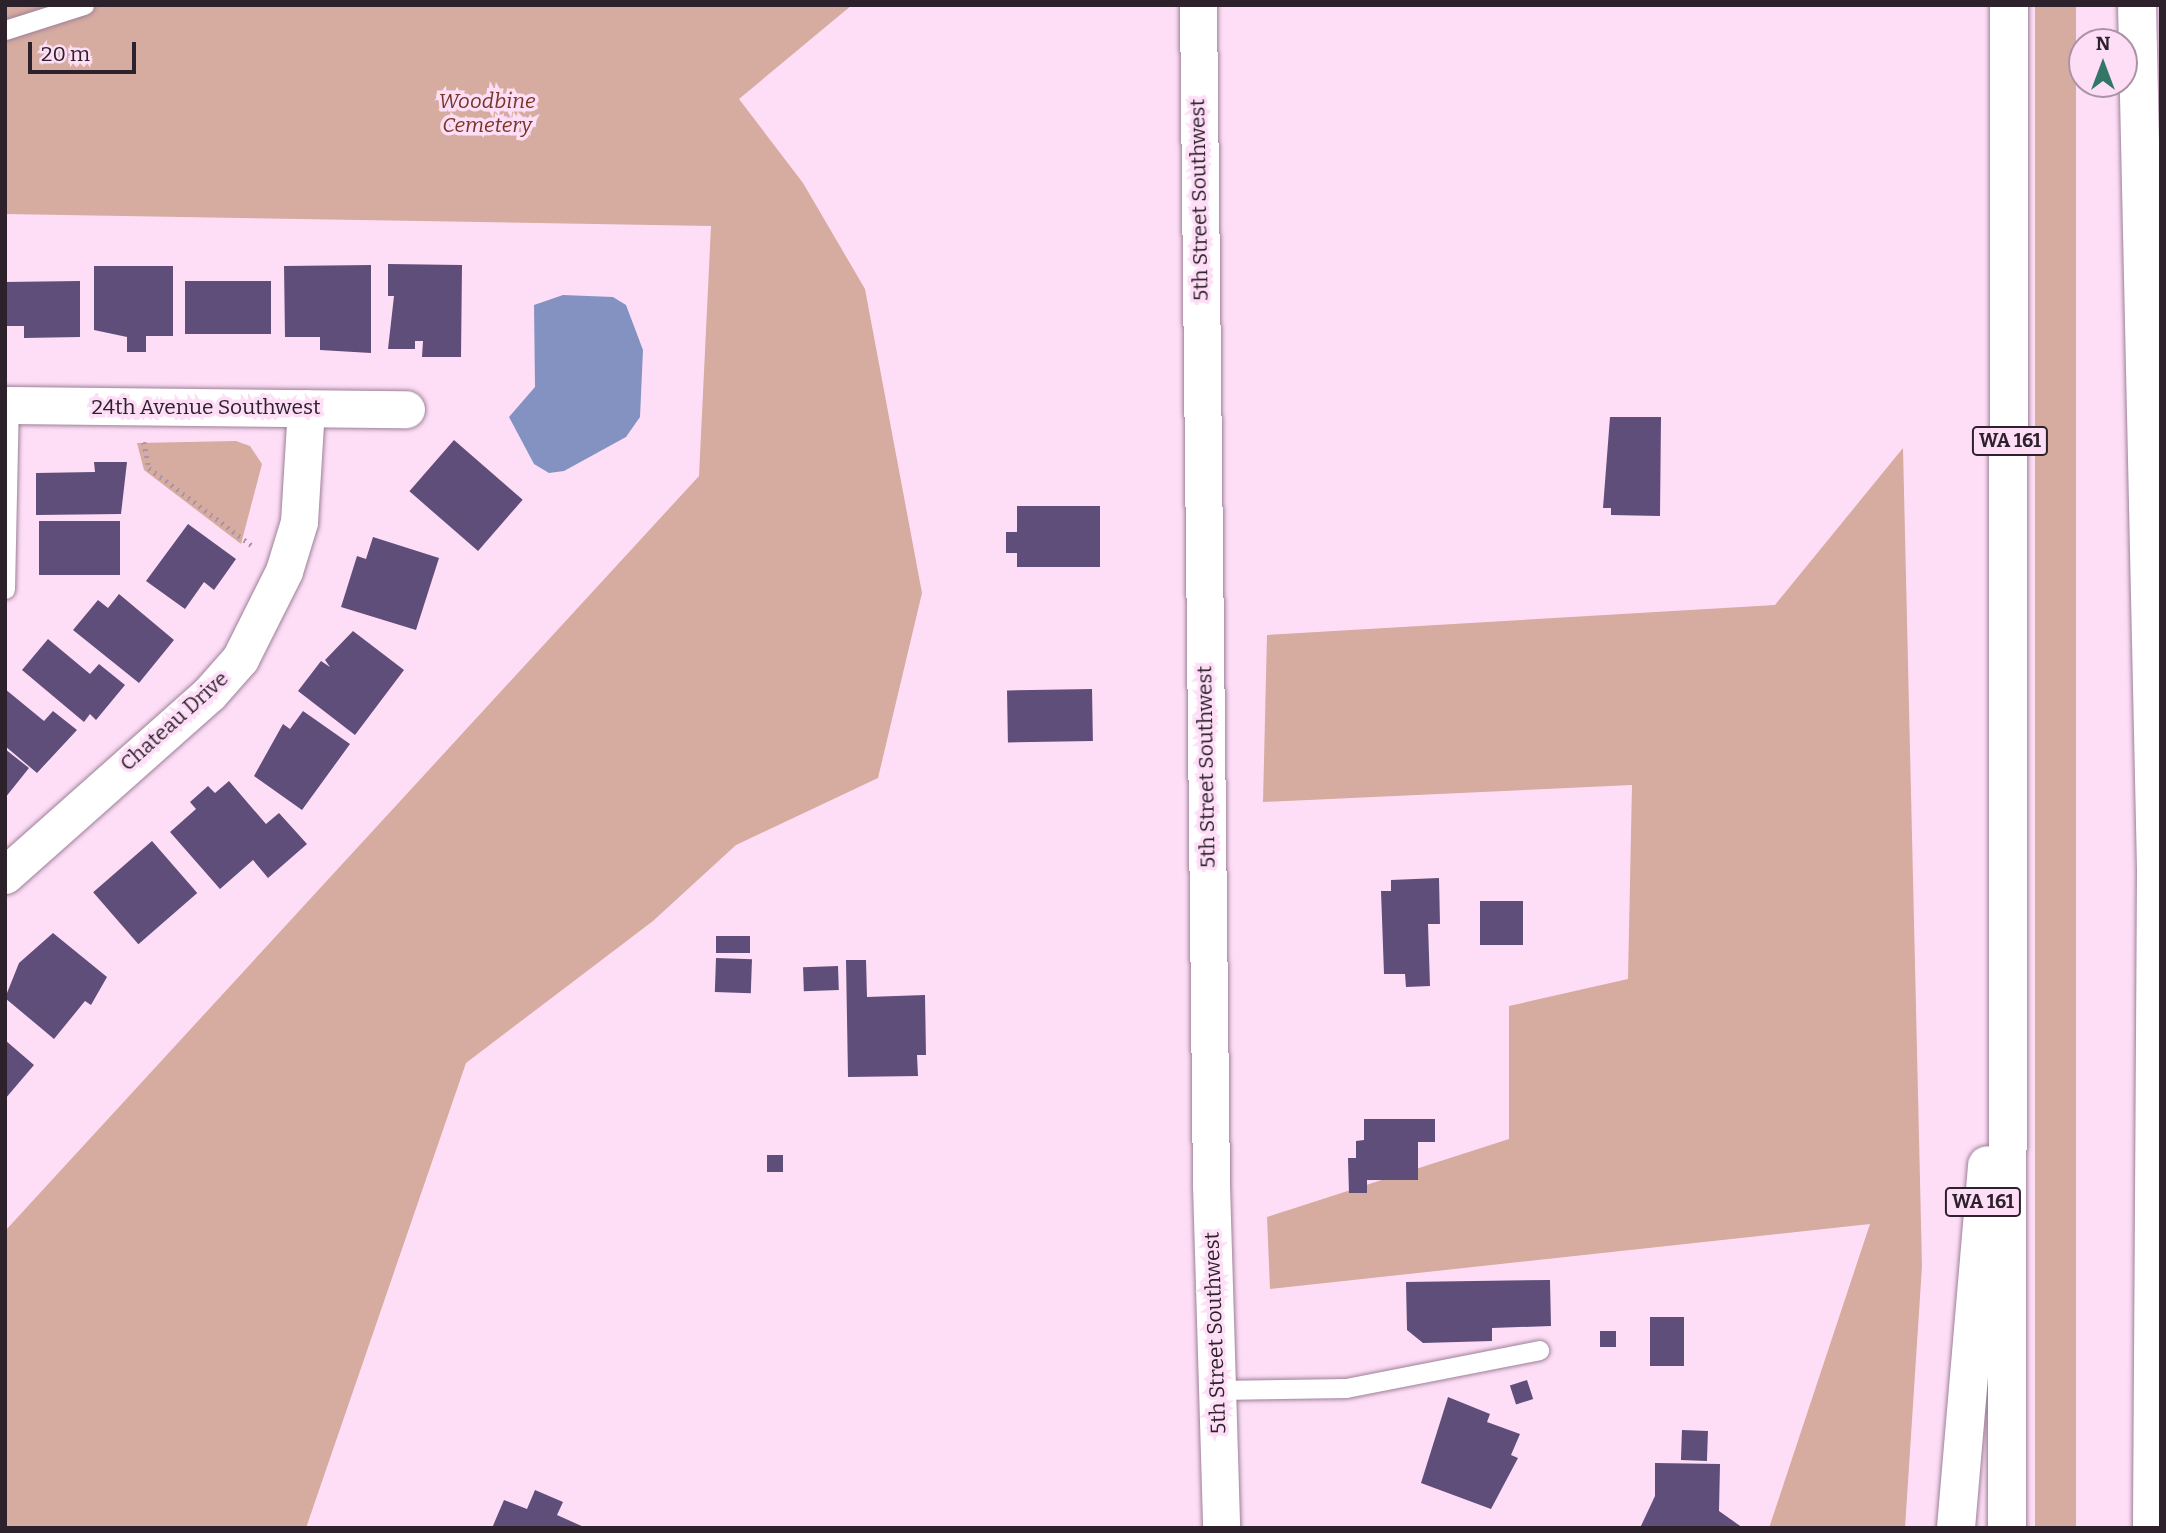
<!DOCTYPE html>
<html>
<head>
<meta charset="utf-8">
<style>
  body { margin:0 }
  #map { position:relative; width:2166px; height:1533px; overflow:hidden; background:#fedef7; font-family:Bitter,serif }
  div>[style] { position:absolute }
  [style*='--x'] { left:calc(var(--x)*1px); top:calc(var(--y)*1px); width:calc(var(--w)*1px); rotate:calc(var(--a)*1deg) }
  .green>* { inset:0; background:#d6aba0; transform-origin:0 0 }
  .water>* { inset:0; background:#8392c0 }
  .building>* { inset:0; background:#5f4e79; transform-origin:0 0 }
  .path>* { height:4.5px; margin-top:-2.25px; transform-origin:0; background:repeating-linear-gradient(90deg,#ab93a6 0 2px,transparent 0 7px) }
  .roads { filter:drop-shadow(0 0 2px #9d8098) drop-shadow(0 0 2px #9d8098) }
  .service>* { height:19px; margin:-9.5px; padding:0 9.5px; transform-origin:9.5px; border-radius:9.5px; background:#fff }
  .minor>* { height:37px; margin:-18.5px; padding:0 18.5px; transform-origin:18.5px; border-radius:18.5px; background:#fff }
  .motorway>* { height:38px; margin:-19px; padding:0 19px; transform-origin:19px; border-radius:19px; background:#fff }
  span { translate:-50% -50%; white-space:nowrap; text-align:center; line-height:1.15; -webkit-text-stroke:7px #fedef7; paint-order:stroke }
  .shield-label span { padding:2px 5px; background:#fedef7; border:2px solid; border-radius:5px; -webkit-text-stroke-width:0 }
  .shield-label { font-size:19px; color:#2d222b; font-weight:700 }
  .park-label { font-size:21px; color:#793423; font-style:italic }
  .street-label { font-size:21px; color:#2d222b }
  .frame { position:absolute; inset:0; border:7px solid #2d222b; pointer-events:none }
  .north { position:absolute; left:2068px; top:28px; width:70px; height:70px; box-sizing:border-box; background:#fedef7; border:2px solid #aa93a5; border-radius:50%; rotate:0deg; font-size:19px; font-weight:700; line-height:28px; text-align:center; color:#2d222b }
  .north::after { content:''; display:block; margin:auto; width:24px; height:32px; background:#337668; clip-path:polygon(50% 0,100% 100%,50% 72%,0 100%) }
  .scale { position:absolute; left:28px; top:42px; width:108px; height:32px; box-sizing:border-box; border:4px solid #2d222b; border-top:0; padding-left:9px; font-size:21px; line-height:24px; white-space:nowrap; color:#2d222b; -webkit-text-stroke:5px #fedef7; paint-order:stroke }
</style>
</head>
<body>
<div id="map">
  <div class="green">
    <i style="clip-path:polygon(5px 5px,852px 5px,739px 99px,803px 183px,865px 289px,922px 593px,878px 778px,736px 845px,653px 921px,466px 1063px,306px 1528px,5px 1528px,5px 1231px,699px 476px,711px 226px,5px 214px)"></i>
    <i style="left:2035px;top:5px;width:41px;height:1523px"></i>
    <i style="clip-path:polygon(236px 441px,250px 446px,262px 464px,241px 544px,144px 470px,137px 443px)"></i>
    <i style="clip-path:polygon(1903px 448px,1922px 1266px,1905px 1528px,1769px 1528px,1870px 1224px,1270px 1289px,1267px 1217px,1509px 1139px,1509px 1006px,1628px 979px,1632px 785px,1263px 802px,1267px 635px,1775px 605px)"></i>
  </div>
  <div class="water">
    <i style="clip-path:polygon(563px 295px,613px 297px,626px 305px,643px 350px,640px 417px,626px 437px,564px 471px,549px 473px,534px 464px,509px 417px,535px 387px,534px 305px)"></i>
  </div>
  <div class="building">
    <i style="clip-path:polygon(388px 264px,462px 265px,461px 357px,422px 357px,423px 341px,415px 341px,415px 349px,388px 349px,394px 296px,388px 296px)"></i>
    <i style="clip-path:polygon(371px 265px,371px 353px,320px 350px,320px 337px,285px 337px,284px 266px)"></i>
    <i style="clip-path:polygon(94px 266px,173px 266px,173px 336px,146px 336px,146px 352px,127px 352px,127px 337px,94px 330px)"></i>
    <i style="clip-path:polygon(80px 281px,80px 337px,24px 338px,24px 326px,5px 326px,5px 282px)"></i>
    <i style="left:185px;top:281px;width:86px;height:53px"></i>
    <i style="clip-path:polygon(1610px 417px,1661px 417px,1660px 516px,1611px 515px,1611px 508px,1603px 508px)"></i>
    <i style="left:454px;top:440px;width:91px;height:68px;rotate:41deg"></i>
    <i style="clip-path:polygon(94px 462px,127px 462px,121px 514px,36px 515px,36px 473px,95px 472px)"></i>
    <i style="clip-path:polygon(1017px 506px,1100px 506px,1100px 567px,1017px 567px,1017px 553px,1006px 553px,1006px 532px,1017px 532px)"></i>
    <i style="left:39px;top:521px;width:81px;height:54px"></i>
    <i style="clip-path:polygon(188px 524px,236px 559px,214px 590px,204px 582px,185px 609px,146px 581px)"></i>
    <i style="clip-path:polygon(373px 537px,439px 558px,416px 630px,341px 607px,357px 556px,366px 559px)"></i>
    <i style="clip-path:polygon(119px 594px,174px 640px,139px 683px,73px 630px,98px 600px,108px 608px)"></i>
    <i style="clip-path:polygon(353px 631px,404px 670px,355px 735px,298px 691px,321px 661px,330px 667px,325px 660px)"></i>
    <i style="clip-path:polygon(48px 639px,90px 674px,99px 664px,125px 685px,96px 720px,90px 714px,84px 722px,22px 670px)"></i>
    <i style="clip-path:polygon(5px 689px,44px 721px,53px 711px,77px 730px,37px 773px,5px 746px)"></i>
    <i style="left:1092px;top:689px;width:52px;height:85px;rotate:89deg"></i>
    <i style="clip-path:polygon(303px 711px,350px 744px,302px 810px,254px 776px,283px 724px,290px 729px)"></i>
    <i style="clip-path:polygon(5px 749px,29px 768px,5px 798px)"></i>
    <i style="clip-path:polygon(229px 781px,266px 824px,279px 813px,307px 844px,268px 878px,253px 860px,220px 889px,170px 832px,196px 809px,190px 802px,208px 786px,215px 793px)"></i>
    <i style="left:152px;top:841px;width:69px;height:78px;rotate:49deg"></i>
    <i style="clip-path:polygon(1439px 878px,1440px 924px,1428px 924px,1430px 986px,1406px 987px,1405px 974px,1384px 974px,1381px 891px,1391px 891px,1391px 880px)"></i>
    <i style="left:1523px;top:901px;width:44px;height:43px;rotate:90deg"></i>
    <i style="clip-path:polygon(53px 933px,107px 977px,91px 1005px,85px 1001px,54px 1039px,5px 998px,19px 963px)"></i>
    <i style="left:716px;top:936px;width:34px;height:17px"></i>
    <i style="left:716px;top:958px;width:36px;height:34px;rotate:2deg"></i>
    <i style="clip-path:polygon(846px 960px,866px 960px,867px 997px,925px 995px,926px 1055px,917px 1055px,918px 1076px,848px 1077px)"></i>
    <i style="left:838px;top:966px;width:24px;height:35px;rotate:88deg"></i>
    <i style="clip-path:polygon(5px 1040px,34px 1065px,5px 1099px)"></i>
    <i style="clip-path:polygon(1364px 1119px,1435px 1119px,1435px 1142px,1418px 1142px,1418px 1180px,1367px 1180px,1367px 1193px,1349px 1193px,1348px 1158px,1356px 1158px,1356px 1141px,1364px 1140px)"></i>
    <i style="left:767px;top:1155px;width:16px;height:17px"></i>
    <i style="clip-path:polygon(1550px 1280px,1551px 1326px,1492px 1328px,1492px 1341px,1423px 1343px,1407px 1330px,1406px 1282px)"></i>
    <i style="left:1650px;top:1317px;width:34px;height:49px"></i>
    <i style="left:1600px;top:1331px;width:16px;height:16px"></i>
    <i style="left:1527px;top:1380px;width:20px;height:18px;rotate:72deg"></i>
    <i style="clip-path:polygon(1448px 1397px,1490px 1414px,1487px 1422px,1520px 1434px,1511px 1455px,1518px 1458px,1491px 1509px,1421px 1483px)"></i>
    <i style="left:1682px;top:1430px;width:26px;height:30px;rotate:2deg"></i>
    <i style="clip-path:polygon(1655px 1463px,1720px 1464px,1719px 1511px,1743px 1528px,1640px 1528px,1655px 1496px)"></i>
    <i style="clip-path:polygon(535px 1490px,563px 1502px,557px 1515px,586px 1528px,492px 1528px,504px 1500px,527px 1509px)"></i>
  </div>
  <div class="path">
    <i style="--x:144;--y:442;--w:26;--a:79"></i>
    <i style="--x:149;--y:468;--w:128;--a:37"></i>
  </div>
  <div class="roads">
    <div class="service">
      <i style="--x:5;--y:30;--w:83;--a:-17.6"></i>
      <i style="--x:5;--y:589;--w:184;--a:-88.8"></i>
      <i style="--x:1217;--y:1390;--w:129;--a:-0.9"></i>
      <i style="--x:1346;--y:1388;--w:197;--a:-11.1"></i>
    </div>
    <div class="minor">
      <i style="--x:1198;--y:5;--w:1180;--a:89.37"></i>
      <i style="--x:1211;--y:1185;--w:343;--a:88.3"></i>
      <i style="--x:5;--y:405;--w:401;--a:0.6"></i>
      <i style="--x:5;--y:875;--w:273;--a:-41.6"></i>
      <i style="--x:209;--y:694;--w:47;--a:-48.5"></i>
      <i style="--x:240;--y:659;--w:98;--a:-63.4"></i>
      <i style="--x:284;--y:571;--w:51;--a:-73"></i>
      <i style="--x:299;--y:522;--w:114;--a:-86.5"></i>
    </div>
    <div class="motorway">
      <i style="--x:2137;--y:5;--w:866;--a:88.74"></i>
      <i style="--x:2156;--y:871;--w:657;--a:90.35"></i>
      <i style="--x:1956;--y:1528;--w:364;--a:-85.1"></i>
      <i style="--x:2007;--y:1528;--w:1523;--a:-89.92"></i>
    </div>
  </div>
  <div class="shield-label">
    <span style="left:2010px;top:441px">WA 161</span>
    <span style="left:1983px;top:1202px">WA 161</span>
  </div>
  <div class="park-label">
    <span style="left:487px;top:113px">Woodbine<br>Cemetery</span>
  </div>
  <div class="street-label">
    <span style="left:1199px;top:200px;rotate:-91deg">5th Street Southwest</span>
    <span style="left:206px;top:407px">24th Avenue Southwest</span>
    <span style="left:174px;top:721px;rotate:-42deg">Chateau Drive</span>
    <span style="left:1206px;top:767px;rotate:-91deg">5th Street Southwest</span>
    <span style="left:1215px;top:1333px;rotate:-92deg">5th Street Southwest</span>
  </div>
  <div class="frame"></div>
  <div class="north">N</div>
  <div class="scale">20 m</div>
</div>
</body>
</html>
